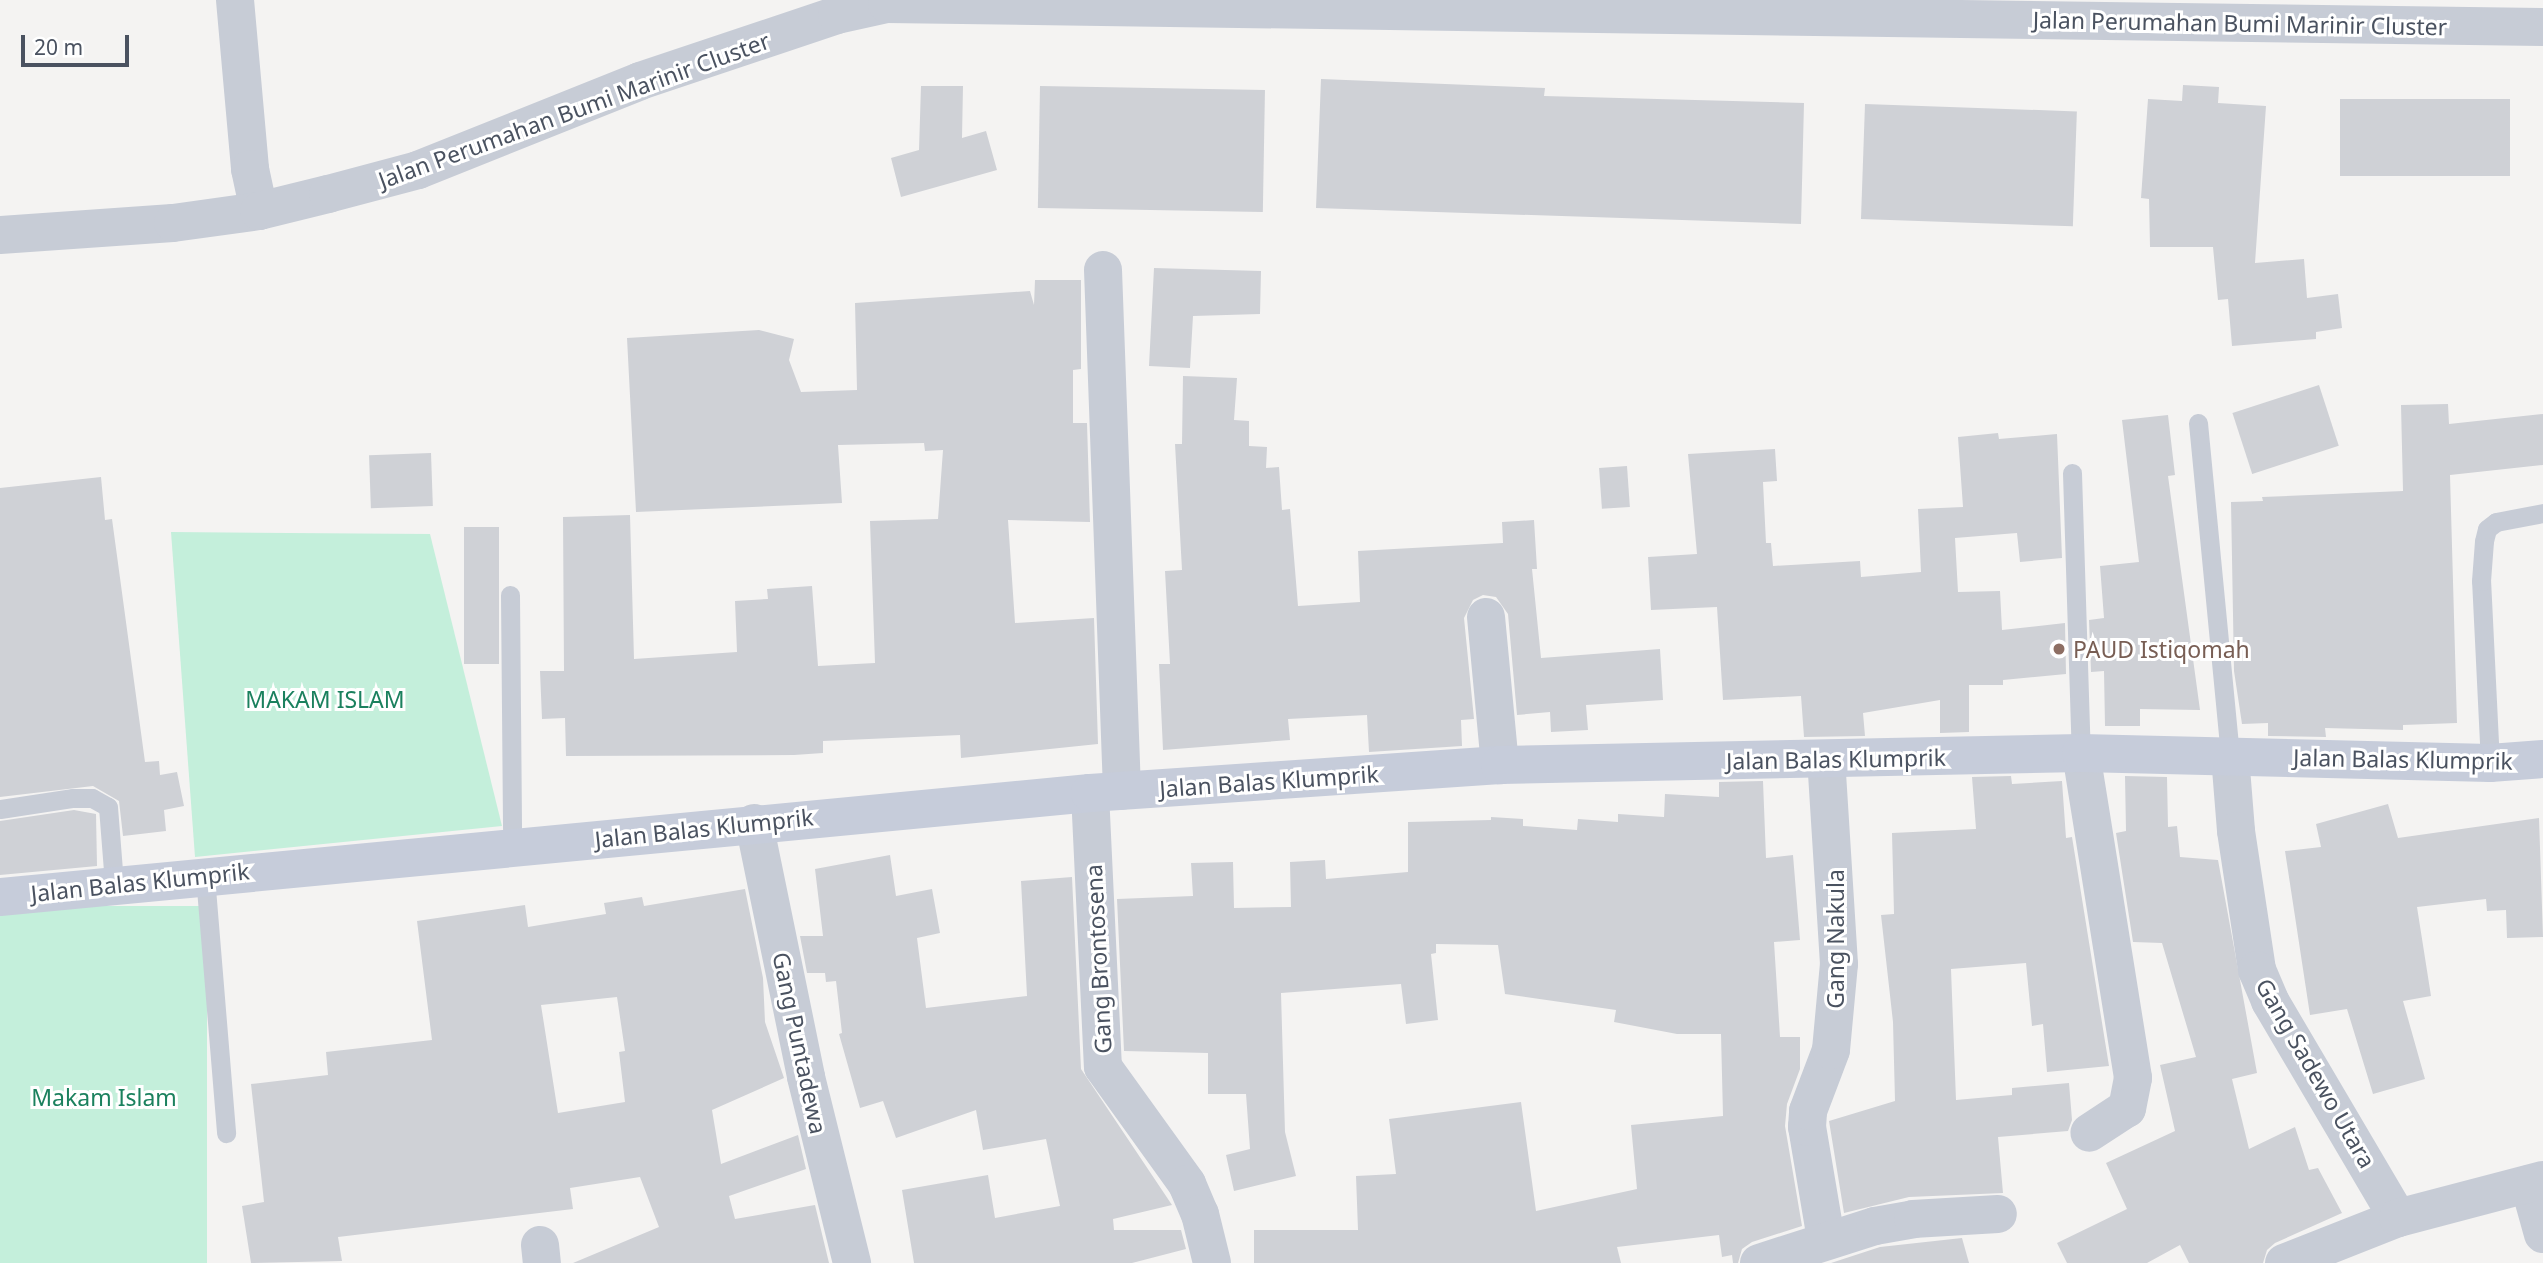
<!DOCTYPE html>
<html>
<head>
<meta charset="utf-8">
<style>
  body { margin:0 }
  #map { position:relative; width:2543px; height:1263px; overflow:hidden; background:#f4f3f2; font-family:"Noto Sans",sans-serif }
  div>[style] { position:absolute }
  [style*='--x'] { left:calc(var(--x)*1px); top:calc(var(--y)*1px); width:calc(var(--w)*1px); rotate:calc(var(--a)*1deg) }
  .green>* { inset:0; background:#c4efdb; transform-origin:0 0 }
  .building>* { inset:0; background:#cfd1d6; transform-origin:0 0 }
  .lane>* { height:19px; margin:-9.5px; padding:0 9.5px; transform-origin:9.5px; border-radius:9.5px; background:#c7ccd6 }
  .street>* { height:38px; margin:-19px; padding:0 19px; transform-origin:19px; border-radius:19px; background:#c7ccd6 }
  .secondary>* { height:38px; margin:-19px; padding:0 19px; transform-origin:19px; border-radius:19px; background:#c6ccda }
  .dots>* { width:19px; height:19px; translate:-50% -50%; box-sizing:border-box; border:4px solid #fff; border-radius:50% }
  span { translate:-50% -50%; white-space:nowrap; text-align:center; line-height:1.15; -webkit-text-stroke:6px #fff; paint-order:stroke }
  .street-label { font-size:23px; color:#4a5260 }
  .education-label { font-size:23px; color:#785e54 }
  .left { translate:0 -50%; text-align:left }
  .park-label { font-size:23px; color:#1b815e }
  .scale { position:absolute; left:21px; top:35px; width:108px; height:32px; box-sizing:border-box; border:4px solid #4a5260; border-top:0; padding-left:9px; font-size:21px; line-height:24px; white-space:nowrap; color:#4a5260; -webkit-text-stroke:5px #fff; paint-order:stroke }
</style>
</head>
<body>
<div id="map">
  <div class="green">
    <i style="clip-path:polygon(171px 532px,430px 534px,502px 826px,195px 857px)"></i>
    <i style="left:207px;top:906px;width:357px;height:209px;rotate:90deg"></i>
  </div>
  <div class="building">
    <i style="clip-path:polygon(1321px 79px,1545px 88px,1544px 96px,1804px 103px,1801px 224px,1316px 208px)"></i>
    <i style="clip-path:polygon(2183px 85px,2219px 87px,2218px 103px,2266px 106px,2255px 263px,2304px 259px,2307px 298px,2338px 294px,2342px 328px,2316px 332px,2316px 339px,2232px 346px,2228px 299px,2218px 300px,2213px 247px,2150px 247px,2149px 199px,2141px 198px,2148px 99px,2182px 101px)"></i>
    <i style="clip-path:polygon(921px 86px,963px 86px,962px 138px,986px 131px,997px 170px,901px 197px,891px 158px,919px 150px)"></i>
    <i style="left:1040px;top:86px;width:225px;height:122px;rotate:1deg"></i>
    <i style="left:2510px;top:99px;width:77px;height:170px;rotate:90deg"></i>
    <i style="left:1865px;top:104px;width:212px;height:115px;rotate:2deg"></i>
    <i style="clip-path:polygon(1154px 268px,1261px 271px,1260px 314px,1193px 316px,1190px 368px,1149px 366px)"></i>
    <i style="clip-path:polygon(1035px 280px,1081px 280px,1081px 369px,1073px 370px,1073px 423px,1087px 423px,1090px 522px,1008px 520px,1015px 623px,1094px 618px,1098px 744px,961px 758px,960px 735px,823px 741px,823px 753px,794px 755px,566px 756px,565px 718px,542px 719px,540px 671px,564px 671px,563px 517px,630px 515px,634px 659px,737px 652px,735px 601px,768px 599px,767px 589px,812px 586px,818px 666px,875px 663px,870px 521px,938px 519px,943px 450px,925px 451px,924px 443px,838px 445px,842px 503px,636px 512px,627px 338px,759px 330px,794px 339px,789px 360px,801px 392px,857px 390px,855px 303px,1030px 291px,1034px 305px)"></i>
    <i style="clip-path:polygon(1183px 376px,1237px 378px,1234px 420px,1249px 421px,1249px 446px,1267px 447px,1266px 468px,1279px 467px,1282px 510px,1290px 509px,1298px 606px,1360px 602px,1358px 551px,1503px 543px,1502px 522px,1534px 520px,1537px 569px,1532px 569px,1541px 658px,1660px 649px,1663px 700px,1586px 705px,1588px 730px,1551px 732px,1550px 712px,1517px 715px,1508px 614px,1496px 597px,1483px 595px,1473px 600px,1464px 618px,1474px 719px,1461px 720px,1462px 746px,1369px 752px,1367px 715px,1288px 719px,1290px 740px,1163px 750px,1159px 664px,1170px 664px,1165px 571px,1182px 570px,1175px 444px,1182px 444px)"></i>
    <i style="left:2319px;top:385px;width:64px;height:91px;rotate:72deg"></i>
    <i style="clip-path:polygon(2448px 404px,2449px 424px,2543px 414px,2543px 465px,2450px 475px,2457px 723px,2403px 725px,2403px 730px,2325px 728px,2326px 737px,2268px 736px,2268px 723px,2242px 724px,2234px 671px,2231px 502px,2263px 501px,2262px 497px,2403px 491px,2401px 405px)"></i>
    <i style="clip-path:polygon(2168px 415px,2175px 475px,2168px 476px,2200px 710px,2140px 709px,2140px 726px,2105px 726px,2104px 671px,2091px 672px,2089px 620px,2104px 618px,2100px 566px,2139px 562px,2122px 420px)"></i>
    <i style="clip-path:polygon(1998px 433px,1999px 439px,2057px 434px,2062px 558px,2020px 562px,2017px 533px,1955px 538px,1958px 592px,2000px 591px,2002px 630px,2065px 623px,2066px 674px,2003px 680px,2003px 685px,1969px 685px,1969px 732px,1940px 733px,1940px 700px,1863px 713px,1865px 736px,1804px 737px,1801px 696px,1723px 700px,1717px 607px,1651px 610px,1648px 557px,1697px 554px,1688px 454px,1775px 449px,1777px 481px,1763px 482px,1766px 543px,1771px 543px,1773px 566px,1860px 561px,1861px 577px,1921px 572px,1918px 509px,1963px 507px,1958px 437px)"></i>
    <i style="left:431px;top:453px;width:53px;height:62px;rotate:88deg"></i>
    <i style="left:1627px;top:466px;width:41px;height:28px;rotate:86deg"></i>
    <i style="clip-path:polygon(101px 477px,105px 520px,112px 519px,145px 762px,159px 761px,160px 775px,177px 772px,184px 806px,164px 810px,166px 831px,123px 836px,119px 801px,93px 786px,0 797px,0 488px)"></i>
    <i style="left:464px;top:527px;width:35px;height:137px"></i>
    <i style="clip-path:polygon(2011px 776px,2012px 784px,2062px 781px,2066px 838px,2072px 837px,2109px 1066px,2047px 1072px,2043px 1024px,2032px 1026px,2026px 963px,1951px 969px,1956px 1100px,2012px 1095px,2012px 1088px,2069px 1083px,2072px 1120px,2068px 1131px,1998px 1137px,2003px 1193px,1909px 1197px,1844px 1213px,1829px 1121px,1895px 1101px,1893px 1022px,1881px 915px,1894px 914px,1892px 833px,1976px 829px,1972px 777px)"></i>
    <i style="clip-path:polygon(2125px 776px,2167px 777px,2168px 827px,2177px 826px,2180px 857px,2218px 860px,2257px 1073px,2232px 1079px,2249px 1149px,2295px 1127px,2309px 1170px,2318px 1168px,2342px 1213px,2275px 1243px,2267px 1250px,2263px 1263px,2189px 1263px,2180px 1245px,2147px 1263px,2067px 1263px,2057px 1243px,2127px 1209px,2106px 1163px,2175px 1131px,2160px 1065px,2196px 1057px,2162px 943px,2133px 942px,2116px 833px,2126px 831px)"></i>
    <i style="clip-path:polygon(1763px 781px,1766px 858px,1793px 855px,1800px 940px,1774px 942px,1780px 1037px,1800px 1037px,1800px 1069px,1787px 1104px,1785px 1126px,1802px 1226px,1752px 1242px,1742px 1249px,1738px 1263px,1733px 1263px,1732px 1255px,1722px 1257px,1719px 1235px,1617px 1247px,1621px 1263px,1254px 1263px,1254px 1230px,1358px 1230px,1356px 1176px,1396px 1174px,1389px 1119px,1521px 1102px,1536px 1211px,1637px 1189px,1631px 1125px,1723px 1116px,1721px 1034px,1677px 1034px,1614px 1022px,1616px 1010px,1505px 994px,1498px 945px,1436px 944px,1436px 953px,1431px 954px,1438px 1020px,1406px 1024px,1401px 984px,1281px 993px,1285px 1132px,1296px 1176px,1234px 1191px,1226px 1155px,1250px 1149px,1246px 1094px,1208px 1094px,1208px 1053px,1124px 1051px,1117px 899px,1193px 896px,1191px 863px,1233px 862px,1234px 908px,1291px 907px,1290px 862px,1325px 860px,1326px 879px,1408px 872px,1408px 822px,1491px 820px,1491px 817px,1523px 819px,1523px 826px,1577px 830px,1578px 819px,1618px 822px,1618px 814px,1664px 817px,1665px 794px,1719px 797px,1719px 782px)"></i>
    <i style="clip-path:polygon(2388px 804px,2398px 838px,2539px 818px,2543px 937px,2507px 938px,2506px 910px,2487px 911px,2486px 899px,2417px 907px,2431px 996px,2403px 1001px,2425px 1079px,2373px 1094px,2347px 1009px,2310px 1015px,2285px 851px,2321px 847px,2316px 824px)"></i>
    <i style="clip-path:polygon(74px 810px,96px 814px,97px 866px,0 875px,0 821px)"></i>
    <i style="clip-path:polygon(890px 855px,896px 896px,932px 889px,940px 933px,917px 938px,926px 1008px,1027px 996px,1021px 881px,1072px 877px,1081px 1069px,1172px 1205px,1113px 1219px,1114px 1230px,1181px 1230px,1186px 1249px,1132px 1263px,914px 1263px,902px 1190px,988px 1175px,995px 1218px,1060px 1206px,1046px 1139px,983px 1150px,976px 1110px,896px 1138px,883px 1101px,860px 1108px,839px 1034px,842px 1033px,836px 981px,826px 982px,825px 973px,807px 973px,800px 936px,823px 936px,815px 869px)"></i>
    <i style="clip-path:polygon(evenodd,745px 889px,763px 978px,765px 1022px,784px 1078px,712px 1110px,721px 1164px,798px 1135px,806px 1169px,729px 1196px,735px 1219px,815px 1205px,829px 1263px,573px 1263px,659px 1227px,640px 1177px,570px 1188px,573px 1209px,338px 1237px,342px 1261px,251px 1263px,242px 1206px,264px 1202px,251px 1084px,328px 1075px,326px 1052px,432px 1040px,417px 921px,525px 905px,528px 927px,606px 914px,604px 903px,642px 897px,644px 906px,745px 889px,617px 997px,625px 1051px,619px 1052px,625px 1102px,558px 1113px,541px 1005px,617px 997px)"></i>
    <i style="clip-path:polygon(1962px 1238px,1969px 1263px,1831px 1263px,1880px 1247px)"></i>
  </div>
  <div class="lane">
    <i style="--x:2198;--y:423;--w:335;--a:84.5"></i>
    <i style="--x:2072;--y:473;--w:280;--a:88.2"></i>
    <i style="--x:510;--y:595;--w:252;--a:89.5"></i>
    <i style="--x:2490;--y:763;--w:182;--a:-92.8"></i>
    <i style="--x:2481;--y:581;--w:40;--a:-85.7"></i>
    <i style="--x:2484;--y:541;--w:12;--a:-76"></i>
    <i style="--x:2487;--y:529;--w:11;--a:-38"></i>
    <i style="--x:2496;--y:522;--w:48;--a:-10.8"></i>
    <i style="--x:0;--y:809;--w:74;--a:-8.6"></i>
    <i style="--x:73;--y:798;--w:19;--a:0"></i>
    <i style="--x:92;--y:798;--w:18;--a:29"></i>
    <i style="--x:108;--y:807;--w:76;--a:85.5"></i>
    <i style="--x:205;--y:876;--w:258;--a:85.3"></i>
  </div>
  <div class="street">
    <i style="--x:235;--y:0;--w:170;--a:84.9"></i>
    <i style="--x:250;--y:169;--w:43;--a:77.9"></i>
    <i style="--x:0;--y:235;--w:173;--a:-4"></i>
    <i style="--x:173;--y:223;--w:87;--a:-7.9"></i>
    <i style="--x:259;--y:211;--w:71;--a:-13.8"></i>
    <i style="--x:328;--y:194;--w:93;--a:-14.9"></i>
    <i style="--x:418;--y:170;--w:239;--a:-21.8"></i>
    <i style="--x:640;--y:81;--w:208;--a:-18.5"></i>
    <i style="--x:837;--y:15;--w:51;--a:-12.4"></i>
    <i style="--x:887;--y:4;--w:1656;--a:0.8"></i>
    <i style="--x:1103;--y:270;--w:521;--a:87.91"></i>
    <i style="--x:1486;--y:617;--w:149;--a:84.6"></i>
    <i style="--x:2081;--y:753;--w:329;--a:80.9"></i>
    <i style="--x:2133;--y:1078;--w:31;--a:101"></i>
    <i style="--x:2127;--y:1108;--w:45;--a:146.7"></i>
    <i style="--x:2230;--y:756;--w:75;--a:85.4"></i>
    <i style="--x:2236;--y:831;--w:141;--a:81.4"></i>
    <i style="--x:2257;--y:970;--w:34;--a:67"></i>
    <i style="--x:2270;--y:1001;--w:252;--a:59.5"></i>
    <i style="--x:1090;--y:793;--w:274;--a:87.3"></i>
    <i style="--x:1103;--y:1067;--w:144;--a:54.3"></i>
    <i style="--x:1187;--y:1184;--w:33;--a:67"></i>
    <i style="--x:1200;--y:1214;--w:50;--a:76.2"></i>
    <i style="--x:754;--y:823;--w:259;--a:78.4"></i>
    <i style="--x:806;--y:1077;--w:192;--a:76.1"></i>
    <i style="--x:2529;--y:1184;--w:52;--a:74.4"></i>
    <i style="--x:1826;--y:1239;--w:114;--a:-99.6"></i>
    <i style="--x:1807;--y:1127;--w:16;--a:-86"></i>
    <i style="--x:1808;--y:1111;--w:65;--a:-69.3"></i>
    <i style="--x:1831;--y:1050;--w:86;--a:-84.7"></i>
    <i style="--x:1839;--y:964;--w:205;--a:-93.6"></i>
    <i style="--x:540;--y:1245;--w:18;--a:84"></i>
    <i style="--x:1759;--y:1263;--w:122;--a:-17.7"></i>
    <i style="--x:1875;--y:1226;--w:39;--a:-10"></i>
    <i style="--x:1913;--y:1219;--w:85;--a:-3.4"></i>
    <i style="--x:2284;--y:1263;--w:123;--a:-21.5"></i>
    <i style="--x:2398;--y:1218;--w:150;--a:-14.7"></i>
  </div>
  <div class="secondary">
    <i style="--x:0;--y:897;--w:1095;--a:-5.45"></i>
    <i style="--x:1090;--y:793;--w:411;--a:-3.9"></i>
    <i style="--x:1500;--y:765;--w:581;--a:-1.18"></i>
    <i style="--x:2081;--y:753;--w:409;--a:1.4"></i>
    <i style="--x:2490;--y:763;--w:53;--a:-4.3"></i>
  </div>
  <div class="dots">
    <i style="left:2059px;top:649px;background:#8d6e63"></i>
  </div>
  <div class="street-label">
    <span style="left:2240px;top:23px;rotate:1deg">Jalan Perumahan Bumi Marinir Cluster</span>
    <span style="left:574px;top:110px;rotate:-20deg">Jalan Perumahan Bumi Marinir Cluster</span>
    <span style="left:1836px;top:759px;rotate:-1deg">Jalan Balas Klumprik</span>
    <span style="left:2403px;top:759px;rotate:1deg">Jalan Balas Klumprik</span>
    <span style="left:1269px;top:781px;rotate:-4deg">Jalan Balas Klumprik</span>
    <span style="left:704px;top:828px;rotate:-6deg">Jalan Balas Klumprik</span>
    <span style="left:140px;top:882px;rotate:-6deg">Jalan Balas Klumprik</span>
    <span style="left:1835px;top:939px;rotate:-90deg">Gang Nakula</span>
    <span style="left:1098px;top:959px;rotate:-93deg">Gang Brontosena</span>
    <span style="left:800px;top:1043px;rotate:78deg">Gang Puntadewa</span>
    <span style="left:2316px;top:1073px;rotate:60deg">Gang Sadewo Utara</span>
  </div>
  <div class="education-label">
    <span class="left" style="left:2073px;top:649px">PAUD Istiqomah</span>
  </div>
  <div class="park-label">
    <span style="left:325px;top:699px">MAKAM ISLAM</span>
    <span style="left:104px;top:1097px">Makam Islam</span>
  </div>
  <div class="scale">20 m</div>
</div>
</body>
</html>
